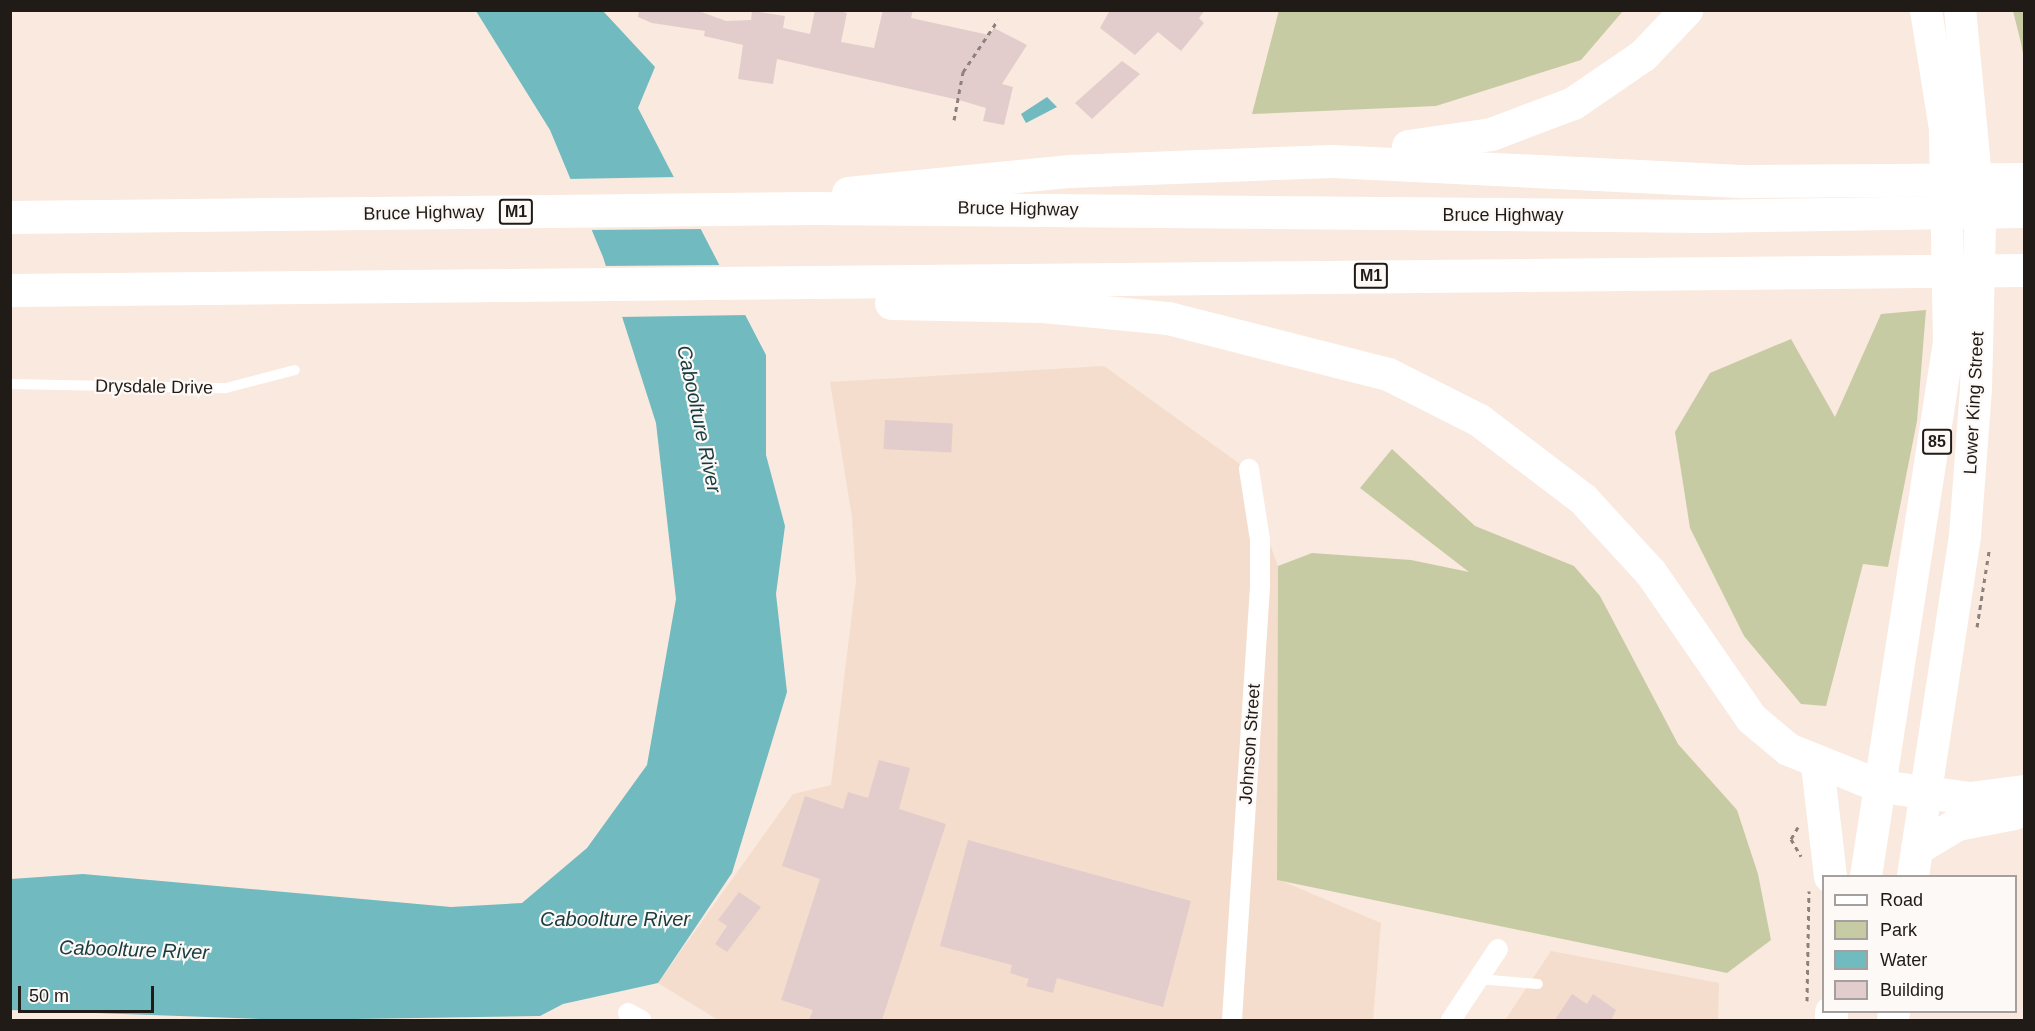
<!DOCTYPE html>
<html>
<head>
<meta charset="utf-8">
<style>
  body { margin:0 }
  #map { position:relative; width:2035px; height:1031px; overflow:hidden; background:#fae9de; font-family:Helvetica,sans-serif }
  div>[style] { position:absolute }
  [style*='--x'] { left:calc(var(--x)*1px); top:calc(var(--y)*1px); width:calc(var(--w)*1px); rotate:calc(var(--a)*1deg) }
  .built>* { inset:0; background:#f4ddcd }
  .green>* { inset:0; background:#c7cba3 }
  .water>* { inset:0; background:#71babf }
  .pier>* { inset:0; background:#fae9de }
  .building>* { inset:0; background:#e2cdcc; transform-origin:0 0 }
  .path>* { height:3px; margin-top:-1.5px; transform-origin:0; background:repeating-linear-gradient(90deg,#8d827a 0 4.5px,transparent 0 9px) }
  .lane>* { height:10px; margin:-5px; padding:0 5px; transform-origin:5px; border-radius:5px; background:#fff }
  .street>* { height:20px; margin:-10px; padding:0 10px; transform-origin:10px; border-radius:10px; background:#fff }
  .primary>* { height:32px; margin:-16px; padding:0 16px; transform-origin:16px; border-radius:16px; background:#fff }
  .highway>* { height:33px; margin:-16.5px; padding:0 16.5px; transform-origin:16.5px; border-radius:16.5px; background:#fff }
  span { translate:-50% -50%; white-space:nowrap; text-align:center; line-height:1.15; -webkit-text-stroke:4.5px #fdf9f7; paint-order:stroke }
  .shield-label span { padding:2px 4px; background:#fdf9f7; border:2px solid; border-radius:4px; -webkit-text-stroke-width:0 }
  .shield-label { font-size:16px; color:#211b17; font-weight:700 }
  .street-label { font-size:18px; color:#211b17 }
  .water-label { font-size:20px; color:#183c3f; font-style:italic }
  .frame { position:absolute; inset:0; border:12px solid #211b17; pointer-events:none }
  .legend { position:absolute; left:1822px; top:875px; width:195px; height:138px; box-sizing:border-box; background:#fdf9f7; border:2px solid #a5a09d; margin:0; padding:8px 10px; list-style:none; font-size:18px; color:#211b17 }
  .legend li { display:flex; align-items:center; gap:12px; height:30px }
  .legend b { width:30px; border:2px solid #a5a09d }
  .scale { position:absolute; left:18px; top:986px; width:136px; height:27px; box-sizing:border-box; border:3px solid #211b17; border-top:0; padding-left:8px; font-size:18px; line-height:21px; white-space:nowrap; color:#211b17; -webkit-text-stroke:4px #fdf9f7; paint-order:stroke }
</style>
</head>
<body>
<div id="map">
  <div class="built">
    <i style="clip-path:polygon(1104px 366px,1240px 464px,1278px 566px,1277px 879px,1381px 923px,1373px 1020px,718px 1020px,658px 983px,793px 794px,831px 785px,856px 581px,852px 517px,830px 382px)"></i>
    <i style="clip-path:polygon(1551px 951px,1719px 983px,1718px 1020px,1505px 1020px)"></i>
  </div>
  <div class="green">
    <i style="clip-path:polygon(1279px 10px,1623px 10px,1623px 11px,1581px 60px,1436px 106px,1252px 114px)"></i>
    <i style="clip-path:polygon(2013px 11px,2024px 11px,2024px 59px,2021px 43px)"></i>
    <i style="clip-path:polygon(1926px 310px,1917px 421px,1888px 567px,1863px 564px,1826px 706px,1801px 704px,1744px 636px,1690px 528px,1675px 432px,1710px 373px,1791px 339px,1835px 417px,1881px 314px)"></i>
    <i style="clip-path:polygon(1392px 449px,1475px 526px,1574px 566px,1600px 596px,1678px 744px,1737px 810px,1758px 874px,1771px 940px,1727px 973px,1277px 880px,1278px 566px,1312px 553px,1411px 560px,1469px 572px,1360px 488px)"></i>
  </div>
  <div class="water">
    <i style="clip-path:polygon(476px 11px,603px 11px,655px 67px,638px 108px,766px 355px,766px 455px,785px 526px,776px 594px,787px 692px,732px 873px,658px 983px,563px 1004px,540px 1016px,291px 1020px,11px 1010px,11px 879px,83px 874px,451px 907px,522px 903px,587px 848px,647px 765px,676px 599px,656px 423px,603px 257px,550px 130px)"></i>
    <i style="clip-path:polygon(1047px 97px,1057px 107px,1026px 123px,1021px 114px)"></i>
  </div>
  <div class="pier">
    <i style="clip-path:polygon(677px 177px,704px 229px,588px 230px,567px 179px)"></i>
    <i style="clip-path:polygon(723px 265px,749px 315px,618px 317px,602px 266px)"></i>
  </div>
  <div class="building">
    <i style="clip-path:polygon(639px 10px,696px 10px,726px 21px,751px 20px,752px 11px,785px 16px,783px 28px,810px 34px,815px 10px,836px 10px,847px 13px,841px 42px,874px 48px,883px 10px,913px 10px,911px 18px,989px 35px,994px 28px,1027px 45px,1002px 84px,1013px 87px,1004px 125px,983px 121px,986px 108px,959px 100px,777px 59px,773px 84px,738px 79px,743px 45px,704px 36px,705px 31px,652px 23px,638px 17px)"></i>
    <i style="clip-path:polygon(1110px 10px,1205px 10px,1199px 18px,1204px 23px,1181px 51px,1158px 32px,1135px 55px,1100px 28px)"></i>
    <i style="clip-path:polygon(1122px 61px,1140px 74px,1092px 119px,1075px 103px)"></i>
    <i style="left:885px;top:420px;width:68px;height:29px;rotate:3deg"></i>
    <i style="clip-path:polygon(879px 760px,910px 768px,899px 809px,946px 824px,882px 1020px,809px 1020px,813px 1010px,781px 1000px,820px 879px,782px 866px,805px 796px,843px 809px,848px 792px,868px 798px)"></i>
    <i style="clip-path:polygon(968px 840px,1191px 901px,1163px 1007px,1057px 978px,1053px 993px,1026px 986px,1029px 979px,1010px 973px,1012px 965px,940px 946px)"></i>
    <i style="clip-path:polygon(739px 892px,761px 907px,727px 952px,715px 944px,727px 926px,718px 920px)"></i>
    <i style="clip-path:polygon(1572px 994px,1587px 1004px,1593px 994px,1616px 1010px,1611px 1020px,1555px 1020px)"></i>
  </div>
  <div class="path">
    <i style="--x:954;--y:120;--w:49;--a:-79.4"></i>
    <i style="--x:963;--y:72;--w:63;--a:-56.1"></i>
    <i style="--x:1977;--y:627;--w:77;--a:-81"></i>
    <i style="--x:1798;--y:827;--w:14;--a:120"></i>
    <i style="--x:1791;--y:839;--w:20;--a:60"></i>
    <i style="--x:1807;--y:1001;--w:110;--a:-89"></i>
  </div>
  <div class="lane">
    <i style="--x:10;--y:384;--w:216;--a:1.1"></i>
    <i style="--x:226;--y:388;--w:71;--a:-14.6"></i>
    <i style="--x:1478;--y:979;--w:60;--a:4.8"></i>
  </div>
  <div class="street">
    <i style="--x:628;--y:1013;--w:15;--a:28"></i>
    <i style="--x:1232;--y:1020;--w:436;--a:-86.3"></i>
    <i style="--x:1260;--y:585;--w:45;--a:-90"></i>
    <i style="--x:1260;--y:540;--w:72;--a:-98.8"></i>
    <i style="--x:1451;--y:1020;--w:85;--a:-56.5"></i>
  </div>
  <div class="primary">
    <i style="--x:1866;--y:876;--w:540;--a:-81.17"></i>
    <i style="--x:1949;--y:342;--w:213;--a:-91.1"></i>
    <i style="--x:1945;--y:129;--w:121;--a:-99.1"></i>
    <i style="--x:1913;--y:876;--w:345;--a:-81.3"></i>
    <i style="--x:1965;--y:535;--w:146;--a:-85.7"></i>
    <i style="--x:1976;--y:389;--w:169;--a:-88.6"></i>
    <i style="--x:1980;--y:220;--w:211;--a:-95.4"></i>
    <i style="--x:1893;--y:1020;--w:8;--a:-83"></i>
  </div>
  <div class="highway">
    <i style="--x:1408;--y:146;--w:84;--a:-8.2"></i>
    <i style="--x:1491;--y:134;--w:88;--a:-20.7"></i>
    <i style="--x:1573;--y:103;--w:83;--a:-34.3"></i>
    <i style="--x:1642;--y:56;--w:64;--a:-46.3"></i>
    <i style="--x:848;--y:193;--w:223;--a:-5.7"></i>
    <i style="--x:1070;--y:171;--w:262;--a:-2.2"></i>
    <i style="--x:1332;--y:161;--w:414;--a:2.8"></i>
    <i style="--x:1746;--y:181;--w:278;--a:-0.4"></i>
    <i style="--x:10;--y:217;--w:803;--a:-0.64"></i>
    <i style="--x:813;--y:208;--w:892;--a:0.51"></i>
    <i style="--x:1705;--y:216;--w:319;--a:-0.9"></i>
    <i style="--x:10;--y:290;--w:2014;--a:-0.57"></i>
    <i style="--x:891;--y:303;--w:152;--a:1.1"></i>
    <i style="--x:1043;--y:306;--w:126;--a:5.5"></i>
    <i style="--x:1168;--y:318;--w:227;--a:14.3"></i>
    <i style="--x:1388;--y:374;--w:102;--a:26.8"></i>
    <i style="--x:1479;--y:420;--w:131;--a:37.2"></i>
    <i style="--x:1583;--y:499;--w:100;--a:47.4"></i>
    <i style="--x:1651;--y:573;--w:176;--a:55.4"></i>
    <i style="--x:1751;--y:718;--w:48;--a:40"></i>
    <i style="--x:1788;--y:749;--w:99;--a:21.9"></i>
    <i style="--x:1880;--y:786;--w:91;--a:7.6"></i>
    <i style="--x:1970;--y:798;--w:54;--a:-7.4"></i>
    <i style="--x:1817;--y:764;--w:113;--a:83.4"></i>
    <i style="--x:1917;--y:848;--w:47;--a:-31"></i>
    <i style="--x:1957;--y:824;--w:58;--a:-10.9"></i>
    <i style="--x:1831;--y:1012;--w:8;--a:90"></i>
  </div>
  <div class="shield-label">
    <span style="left:516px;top:212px">M1</span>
    <span style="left:1371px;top:276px">M1</span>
    <span style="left:1937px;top:442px">85</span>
  </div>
  <div class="street-label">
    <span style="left:1018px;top:209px;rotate:1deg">Bruce Highway</span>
    <span style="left:424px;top:213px;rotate:-1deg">Bruce Highway</span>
    <span style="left:1503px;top:215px">Bruce Highway</span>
    <span style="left:154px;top:387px;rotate:1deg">Drysdale Drive</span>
    <span style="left:1974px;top:403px;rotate:-87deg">Lower King Street</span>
    <span style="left:1250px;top:744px;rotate:-86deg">Johnson Street</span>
  </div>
  <div class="water-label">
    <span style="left:699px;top:419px;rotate:78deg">Caboolture River</span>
    <span style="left:615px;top:919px">Caboolture River</span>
    <span style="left:134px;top:950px;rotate:2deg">Caboolture River</span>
  </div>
  <div class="frame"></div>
  <ul class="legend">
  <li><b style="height:8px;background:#fff"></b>Road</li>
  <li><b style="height:16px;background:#c7cba3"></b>Park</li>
  <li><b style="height:16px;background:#71babf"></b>Water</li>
  <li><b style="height:16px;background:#e2cdcc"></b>Building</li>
  </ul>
  <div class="scale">50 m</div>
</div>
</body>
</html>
